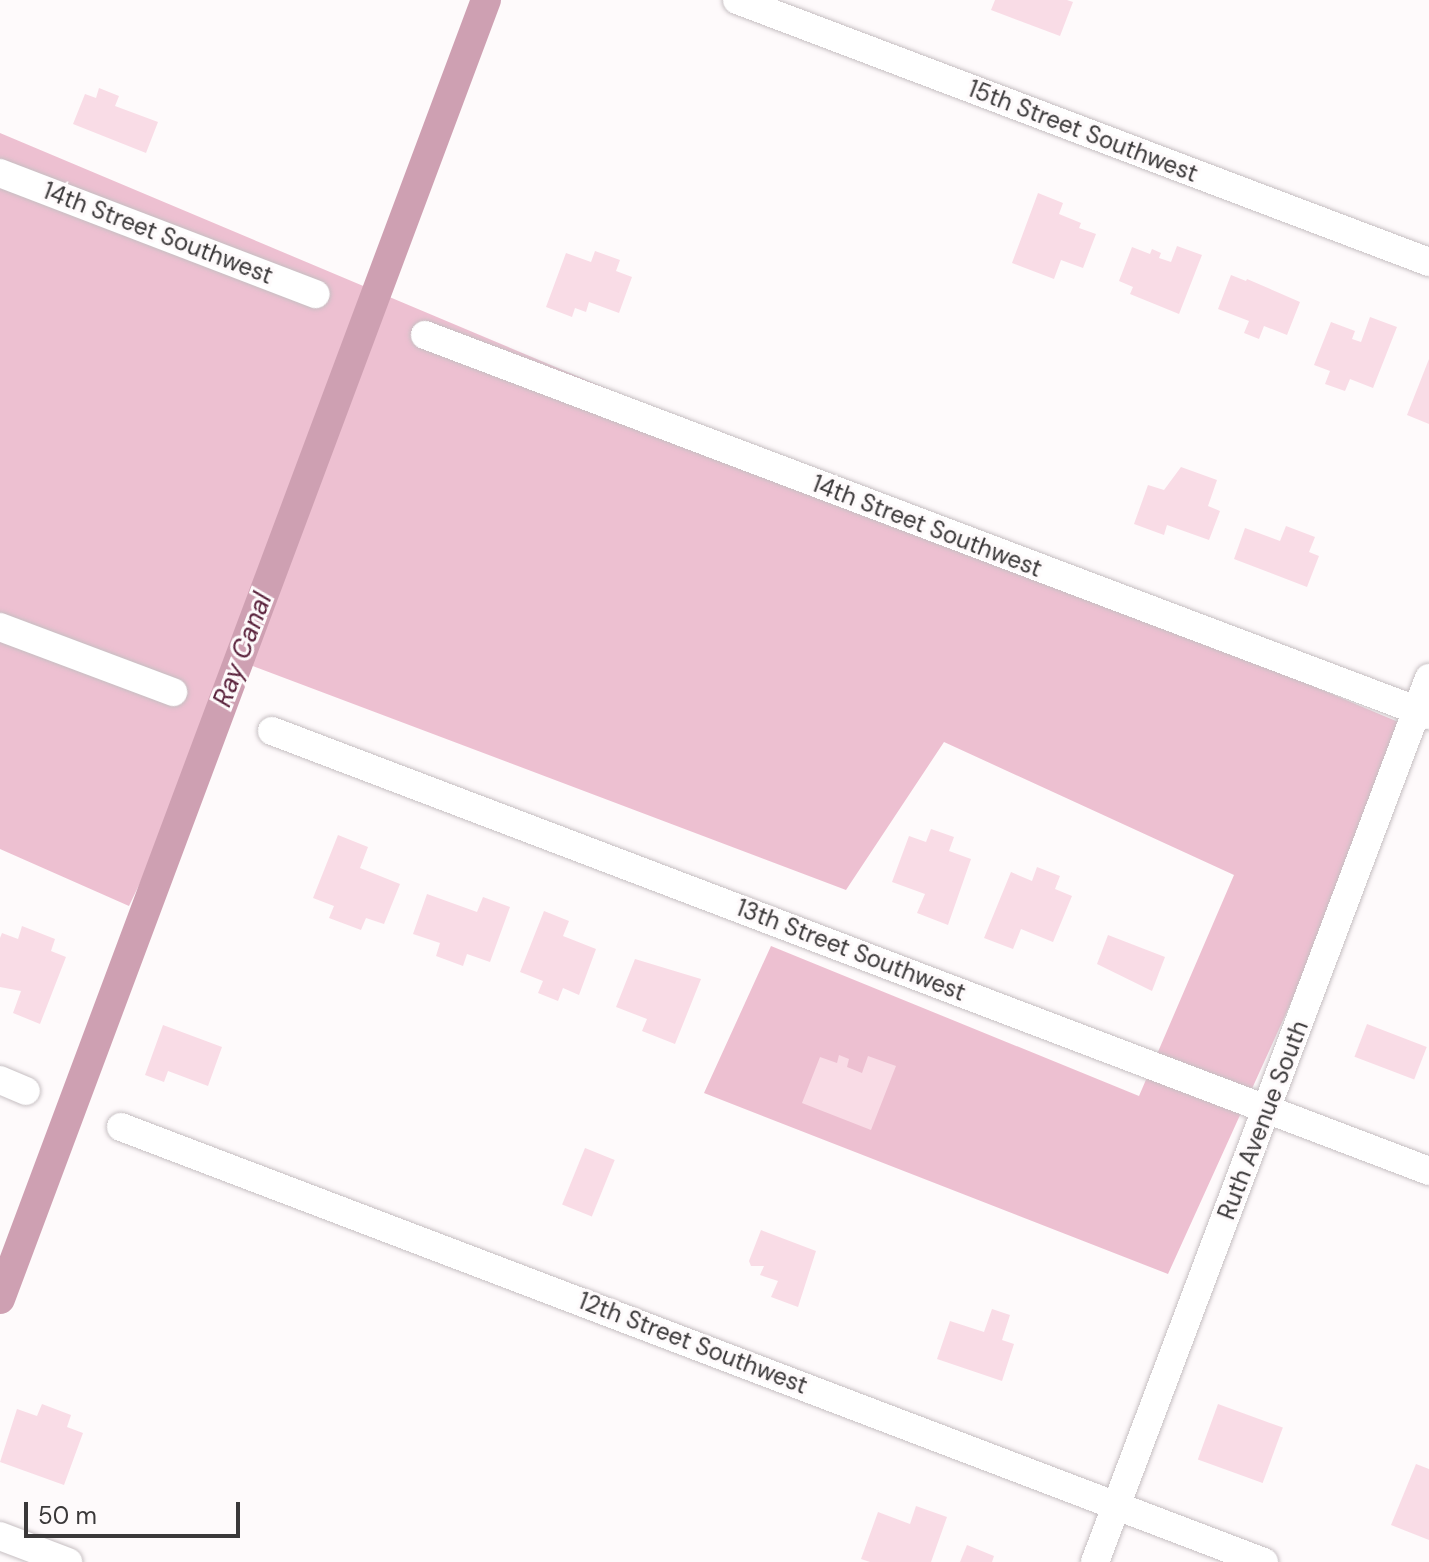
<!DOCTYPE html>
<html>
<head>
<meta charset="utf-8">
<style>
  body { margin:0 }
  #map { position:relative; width:1429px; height:1562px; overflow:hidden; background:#fefafb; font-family:"DM Sans",sans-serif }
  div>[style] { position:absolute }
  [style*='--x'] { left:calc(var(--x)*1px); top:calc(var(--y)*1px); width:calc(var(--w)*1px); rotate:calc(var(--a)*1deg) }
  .green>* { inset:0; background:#edc0d1 }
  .canal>* { height:30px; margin:-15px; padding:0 15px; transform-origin:15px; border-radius:15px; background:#cea0b2 }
  .building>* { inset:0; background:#f9dce6; transform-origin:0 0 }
  .roads { filter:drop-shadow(0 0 2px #c6bfc2) drop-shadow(0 0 2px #c6bfc2) }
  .street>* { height:28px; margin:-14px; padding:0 14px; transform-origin:14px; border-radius:14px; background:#fff }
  span { translate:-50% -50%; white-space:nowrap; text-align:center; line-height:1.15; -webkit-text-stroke:6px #fefafb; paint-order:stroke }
  .street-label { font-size:24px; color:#3a3839 }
  .water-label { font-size:26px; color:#5a223c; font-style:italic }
  .scale { position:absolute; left:24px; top:1502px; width:216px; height:36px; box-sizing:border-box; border:4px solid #3a3839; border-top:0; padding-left:10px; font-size:24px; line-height:28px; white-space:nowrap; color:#3a3839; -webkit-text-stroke:6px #fefafb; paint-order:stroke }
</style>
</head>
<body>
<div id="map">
  <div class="green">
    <i style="clip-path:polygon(0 133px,1415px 729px,1168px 1274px,704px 1093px,771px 946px,1139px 1096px,1234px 875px,944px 742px,846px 890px,245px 663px,129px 906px,0 849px)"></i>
  </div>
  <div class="canal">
    <i style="--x:0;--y:1299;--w:1387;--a:-69.49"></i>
  </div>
  <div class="building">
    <i style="clip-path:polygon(995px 0,1067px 0,1073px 2px,1060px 36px,991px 10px)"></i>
    <i style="clip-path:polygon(99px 88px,119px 96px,115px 106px,158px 122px,146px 153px,73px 124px,85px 94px,96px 98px)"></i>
    <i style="clip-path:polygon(1038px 193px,1063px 203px,1059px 214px,1081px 223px,1079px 228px,1096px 234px,1083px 268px,1061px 260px,1054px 279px,1012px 263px)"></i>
    <i style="clip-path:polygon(1177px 246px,1202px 255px,1179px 314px,1130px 294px,1133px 287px,1119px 281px,1132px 247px,1150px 254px,1152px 249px,1161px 253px,1159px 258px,1171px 262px)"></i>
    <i style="clip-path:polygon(595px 251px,620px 260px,616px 271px,632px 277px,619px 313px,589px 302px,586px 312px,575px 308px,572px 317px,546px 307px,566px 253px,591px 262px)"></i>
    <i style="clip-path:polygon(1231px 275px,1246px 281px,1247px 279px,1300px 302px,1287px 335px,1264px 326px,1259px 339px,1244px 333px,1249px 321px,1218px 309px)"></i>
    <i style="clip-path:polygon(1370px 317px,1397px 327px,1373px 388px,1350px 379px,1345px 391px,1325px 384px,1330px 371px,1314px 365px,1331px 322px,1355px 331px,1352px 339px,1361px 342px)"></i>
    <i style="clip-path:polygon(1429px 359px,1429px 424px,1407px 415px)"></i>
    <i style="clip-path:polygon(1181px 467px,1217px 480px,1208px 506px,1220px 511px,1209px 540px,1167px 525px,1164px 535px,1134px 524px,1148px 485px,1164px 490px)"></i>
    <i style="clip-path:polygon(1286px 526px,1315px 537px,1309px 552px,1319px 556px,1307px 587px,1234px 559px,1245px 528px,1280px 541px)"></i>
    <i style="clip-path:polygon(931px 829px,954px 837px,949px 851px,971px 859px,948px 925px,917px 913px,925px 894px,892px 882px,909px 836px,926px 842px)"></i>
    <i style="clip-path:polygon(338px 835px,368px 847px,360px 868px,400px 884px,384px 924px,366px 918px,361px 930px,329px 918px,334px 906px,313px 898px)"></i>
    <i style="clip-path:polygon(1037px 867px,1060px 876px,1055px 889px,1072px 896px,1053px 942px,1021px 929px,1013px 949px,984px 938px,1011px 872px,1032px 881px)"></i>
    <i style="clip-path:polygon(427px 894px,477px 912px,483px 897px,510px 907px,490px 962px,467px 954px,463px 966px,436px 956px,440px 943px,413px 934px)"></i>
    <i style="clip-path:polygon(544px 911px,569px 921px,563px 936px,596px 949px,579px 995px,563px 988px,558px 1001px,538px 993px,543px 981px,520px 972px)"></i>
    <i style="clip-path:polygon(22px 926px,55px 939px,51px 951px,66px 957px,40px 1024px,13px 1013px,21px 991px,0 987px,0 938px,2px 933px,18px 939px)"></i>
    <i style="clip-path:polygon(1108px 935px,1165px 957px,1152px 991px,1097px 964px)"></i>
    <i style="clip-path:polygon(635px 959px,701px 979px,675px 1044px,642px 1031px,647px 1019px,616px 1007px)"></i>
    <i style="left:1367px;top:1024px;width:64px;height:35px;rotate:21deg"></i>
    <i style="clip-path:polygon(163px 1025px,222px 1047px,208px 1086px,168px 1071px,164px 1082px,145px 1075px)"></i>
    <i style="clip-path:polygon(839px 1055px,849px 1059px,847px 1067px,862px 1073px,868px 1056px,896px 1066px,871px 1130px,802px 1103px,820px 1057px,837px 1063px)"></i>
    <i style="left:585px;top:1148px;width:32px;height:61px;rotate:22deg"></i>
    <i style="clip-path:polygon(761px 1230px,816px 1251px,798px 1307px,771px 1297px,778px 1281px,760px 1275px,764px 1266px,751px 1266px,749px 1261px)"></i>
    <i style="clip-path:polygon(992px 1309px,1010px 1315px,1002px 1340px,1014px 1344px,1002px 1381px,937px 1359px,950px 1321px,984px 1332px)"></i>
    <i style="clip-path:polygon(42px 1404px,71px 1415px,67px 1427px,83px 1433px,64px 1485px,0 1462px,17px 1409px,37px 1416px)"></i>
    <i style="left:1218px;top:1404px;width:69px;height:59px;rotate:20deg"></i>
    <i style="clip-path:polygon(1416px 1464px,1429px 1469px,1429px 1540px,1391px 1525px)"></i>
    <i style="clip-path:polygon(916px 1506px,947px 1517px,931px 1562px,870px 1562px,861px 1559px,878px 1512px,910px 1524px)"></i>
    <i style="clip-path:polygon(967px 1545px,994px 1556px,992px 1562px,960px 1562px)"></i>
  </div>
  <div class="roads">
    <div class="street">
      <i style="--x:737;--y:0;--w:740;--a:20.74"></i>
      <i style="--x:0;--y:173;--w:338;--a:21"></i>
      <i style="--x:425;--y:335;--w:1074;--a:20.73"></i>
      <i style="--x:0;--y:627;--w:185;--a:20.6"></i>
      <i style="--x:272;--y:731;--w:1238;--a:20.82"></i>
      <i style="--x:0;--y:1080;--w:28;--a:23"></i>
      <i style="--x:121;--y:1127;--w:1223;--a:20.84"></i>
      <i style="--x:0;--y:1536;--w:73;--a:20.9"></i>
      <i style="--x:1095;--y:1562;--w:945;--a:-69.3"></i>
    </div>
  </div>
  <div class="street-label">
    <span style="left:1083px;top:131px;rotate:21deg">15th Street Southwest</span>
    <span style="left:158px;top:233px;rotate:21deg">14th Street Southwest</span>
    <span style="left:927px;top:526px;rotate:21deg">14th Street Southwest</span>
    <span style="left:851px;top:950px;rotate:21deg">13th Street Southwest</span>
    <span style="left:1263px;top:1120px;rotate:-69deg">Ruth Avenue South</span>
    <span style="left:693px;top:1343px;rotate:21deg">12th Street Southwest</span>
  </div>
  <div class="water-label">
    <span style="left:243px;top:650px;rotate:-69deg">Ray Canal</span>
  </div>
  <div class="scale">50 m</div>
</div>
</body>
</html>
